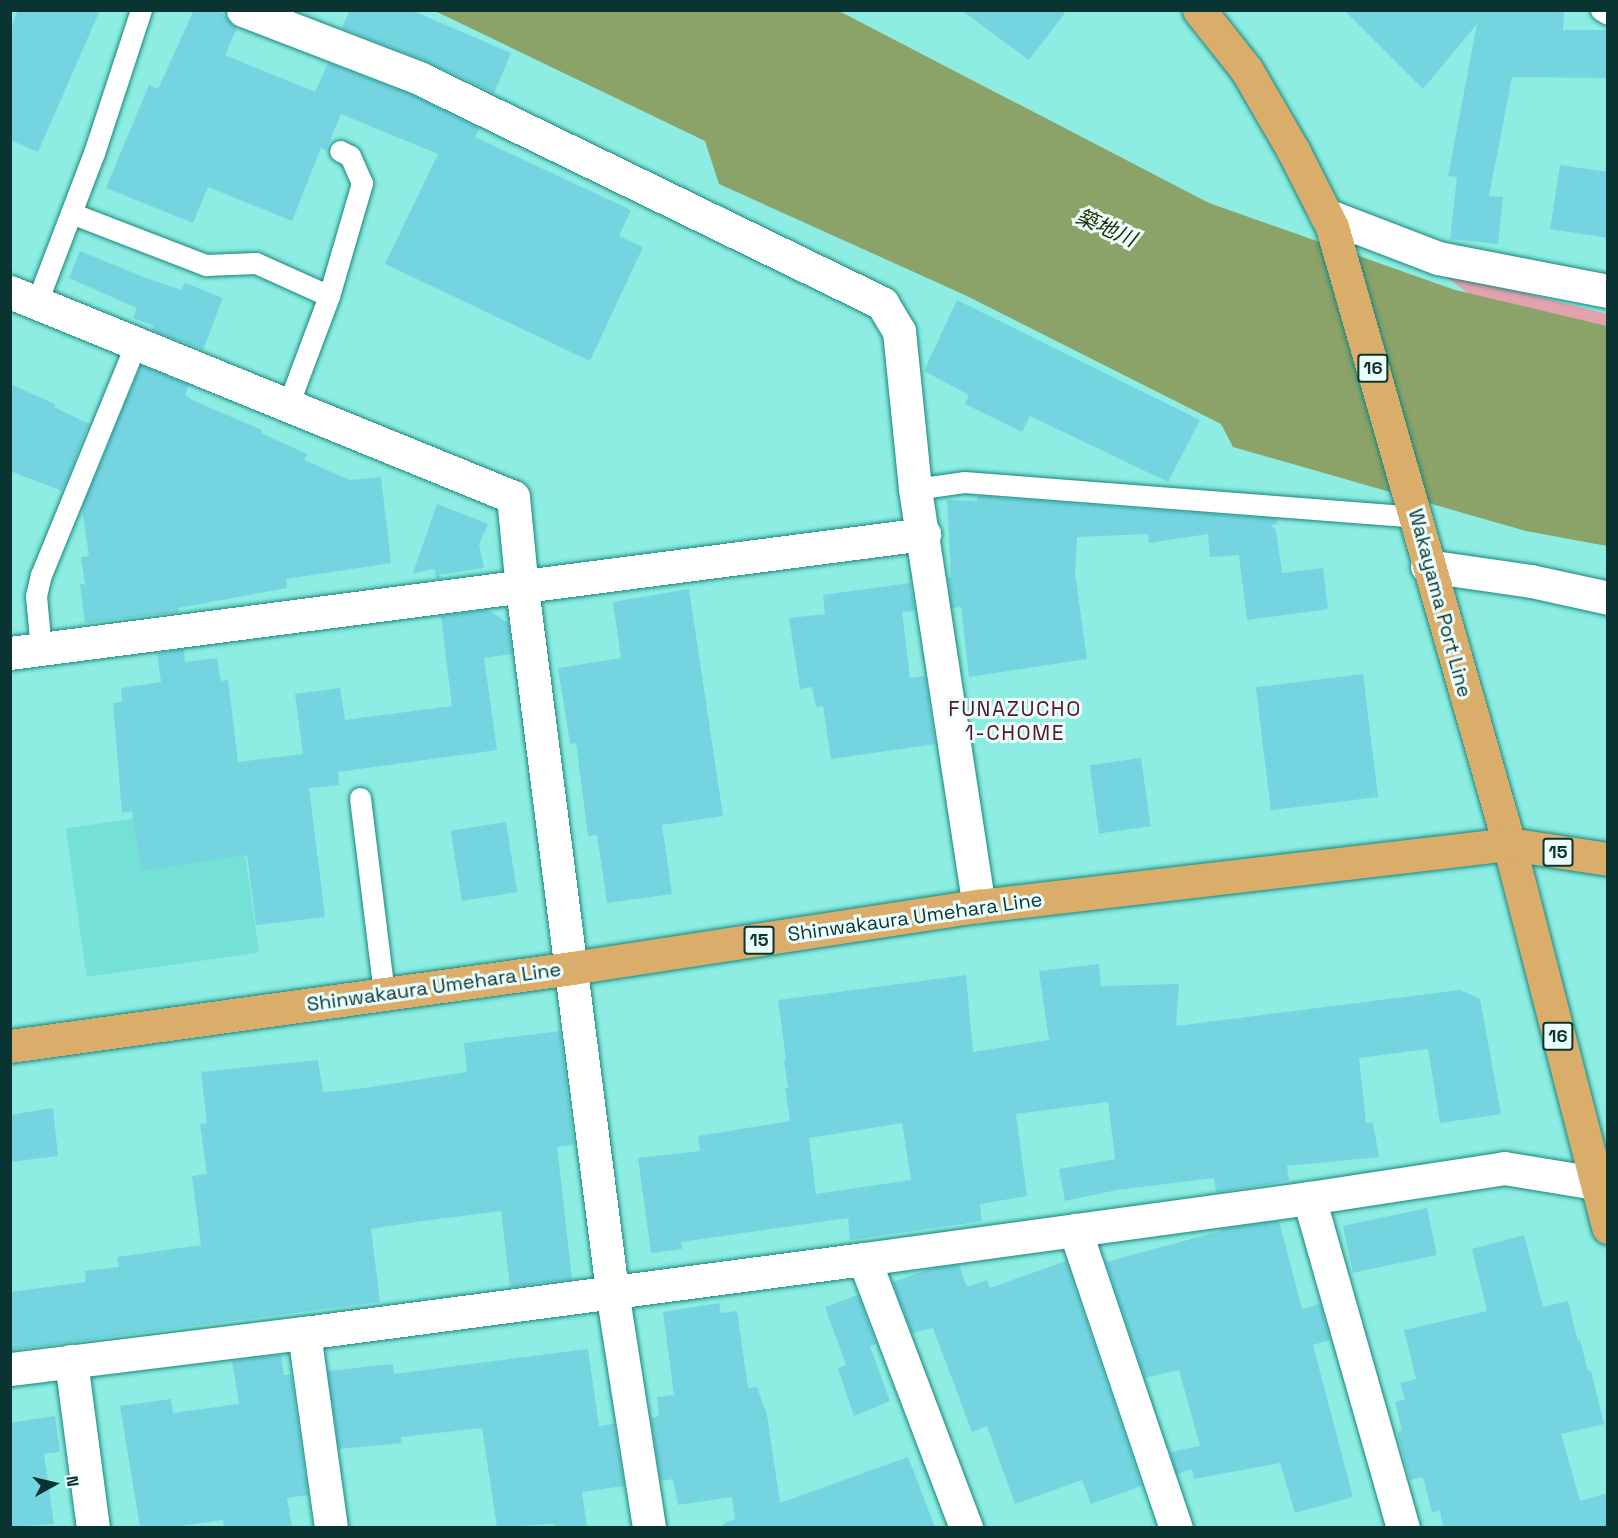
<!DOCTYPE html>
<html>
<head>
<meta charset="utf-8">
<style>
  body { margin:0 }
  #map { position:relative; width:1618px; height:1538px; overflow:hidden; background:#8dede2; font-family:"Space Grotesk","Noto Sans JP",sans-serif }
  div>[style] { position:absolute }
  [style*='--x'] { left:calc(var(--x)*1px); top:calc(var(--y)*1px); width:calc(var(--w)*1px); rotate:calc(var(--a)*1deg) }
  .built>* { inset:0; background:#75e0d5; transform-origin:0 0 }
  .green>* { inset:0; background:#e4a1ae }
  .water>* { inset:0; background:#8ba268 }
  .building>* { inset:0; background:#74d5e1; transform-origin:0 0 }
  .roads { filter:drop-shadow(0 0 2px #18867d) drop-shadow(0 0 2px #18867d) }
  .lane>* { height:21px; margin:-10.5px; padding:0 10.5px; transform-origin:10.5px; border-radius:10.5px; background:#fff }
  .street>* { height:33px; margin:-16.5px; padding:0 16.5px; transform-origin:16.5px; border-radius:16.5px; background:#fff }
  .primary>* { height:33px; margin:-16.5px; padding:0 16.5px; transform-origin:16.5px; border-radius:16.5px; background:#daad6b }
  span { translate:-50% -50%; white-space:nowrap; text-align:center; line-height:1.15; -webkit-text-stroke:6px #ecfefb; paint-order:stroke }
  .shield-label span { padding:2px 4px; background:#ecfefb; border:2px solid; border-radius:4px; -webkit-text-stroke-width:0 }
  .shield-label { font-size:18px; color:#093431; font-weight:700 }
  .street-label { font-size:20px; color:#093431 }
  .water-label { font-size:21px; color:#202f02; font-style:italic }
  .neighbourhood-label { font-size:21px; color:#581429; letter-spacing:1.5px }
  .frame { position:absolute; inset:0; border:12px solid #093431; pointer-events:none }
  .north { position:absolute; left:24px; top:1454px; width:60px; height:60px; -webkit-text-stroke:4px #ecfefb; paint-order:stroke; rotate:82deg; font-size:16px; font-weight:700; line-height:24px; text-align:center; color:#093431 }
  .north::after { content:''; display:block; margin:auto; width:21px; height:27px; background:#093431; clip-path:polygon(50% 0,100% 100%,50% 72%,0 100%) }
</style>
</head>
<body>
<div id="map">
  <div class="built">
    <i style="left:238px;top:804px;width:150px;height:174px;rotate:82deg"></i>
  </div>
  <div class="green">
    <i style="clip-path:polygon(1438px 271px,1607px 314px,1607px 326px,1469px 294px)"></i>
  </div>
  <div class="water">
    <i style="clip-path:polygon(435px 11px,839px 11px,1209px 203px,1455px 290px,1607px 326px,1607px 546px,1526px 531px,1233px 447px,1221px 424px,967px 296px,719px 184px,705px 141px)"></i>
  </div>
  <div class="building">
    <i style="clip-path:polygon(18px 10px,100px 10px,38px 152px,10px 140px,10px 30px)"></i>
    <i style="clip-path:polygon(194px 10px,219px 10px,237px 28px,225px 55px,315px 92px,328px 63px,412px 95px,479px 128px,475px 137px,631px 210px,619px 236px,643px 247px,590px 361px,385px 264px,438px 154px,341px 114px,326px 150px,321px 148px,292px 221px,208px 187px,193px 223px,106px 188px,149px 85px,158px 89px)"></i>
    <i style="clip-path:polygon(350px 10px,411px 10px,511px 53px,494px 93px,426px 61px,342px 28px)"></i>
    <i style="clip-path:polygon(961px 10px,1067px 10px,1029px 60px)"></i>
    <i style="clip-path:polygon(1344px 10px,1564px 10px,1563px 30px,1608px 30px,1608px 78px,1512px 77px,1489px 196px,1503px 197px,1498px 244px,1450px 239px,1457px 177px,1448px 176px,1477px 24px,1423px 89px)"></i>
    <i style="clip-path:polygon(1560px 165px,1608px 172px,1608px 238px,1550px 229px)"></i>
    <i style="clip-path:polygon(80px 251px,146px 278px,181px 290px,185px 283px,223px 298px,203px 350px,152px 330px,154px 326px,133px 318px,137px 308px,69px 278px)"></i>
    <i style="clip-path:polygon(957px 300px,1200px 420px,1168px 482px,1030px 416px,1022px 432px,965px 404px,969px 395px,924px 371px)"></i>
    <i style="clip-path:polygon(141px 365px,189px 385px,185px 395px,192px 400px,262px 430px,261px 433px,307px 454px,304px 460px,350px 480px,381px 477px,391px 563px,286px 579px,287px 588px,178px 608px,179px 612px,85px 623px,80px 584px,85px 584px,81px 557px,89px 556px,82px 508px)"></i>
    <i style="clip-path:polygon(10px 384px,55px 404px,54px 407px,89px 424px,62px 491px,10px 471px)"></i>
    <i style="clip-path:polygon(977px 496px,1277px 519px,1277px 524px,1271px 525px,1276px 530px,1282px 573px,1323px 568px,1328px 609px,1247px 620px,1239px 555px,1210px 557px,1208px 534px,1149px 543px,1148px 534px,1077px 537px,1075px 573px,1087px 659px,969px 677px,961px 607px,952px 608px,948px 577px,951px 577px,947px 500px,977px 501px)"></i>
    <i style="clip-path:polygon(437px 504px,488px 524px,479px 544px,484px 568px,438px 575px,442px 578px,436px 579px,435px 569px,413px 573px)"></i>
    <i style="clip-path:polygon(910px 583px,915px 611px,902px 612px,910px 678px,925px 676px,935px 744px,831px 759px,823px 706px,816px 707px,812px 687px,800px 689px,789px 618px,825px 614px,823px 595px)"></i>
    <i style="clip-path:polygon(689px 589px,723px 816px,662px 825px,672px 894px,607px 903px,597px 835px,588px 836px,576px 743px,570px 744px,558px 668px,621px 658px,613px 602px)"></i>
    <i style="clip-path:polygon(488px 610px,508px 623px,512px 654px,484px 658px,497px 750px,338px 772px,339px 785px,309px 788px,325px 917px,256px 925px,247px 855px,141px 871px,132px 811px,122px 813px,113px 703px,122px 702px,121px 688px,161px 682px,157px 653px,184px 649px,185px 662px,217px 658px,221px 681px,228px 680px,238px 762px,303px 754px,295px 694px,340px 688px,345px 720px,452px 706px,441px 616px)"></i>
    <i style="left:1363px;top:674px;width:124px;height:108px;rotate:83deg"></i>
    <i style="left:1141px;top:758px;width:69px;height:52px;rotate:82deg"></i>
    <i style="left:506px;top:822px;width:71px;height:56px;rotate:81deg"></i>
    <i style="clip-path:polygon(evenodd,1099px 964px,1101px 986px,1179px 984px,1176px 1026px,1460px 990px,1480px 999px,1501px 1114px,1440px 1123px,1428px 1049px,1359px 1058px,1366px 1123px,1373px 1122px,1379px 1157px,1287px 1166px,1289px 1180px,1270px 1184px,1216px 1192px,1214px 1178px,1117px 1190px,1065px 1201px,1059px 1169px,1115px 1159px,1108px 1102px,1016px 1114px,1027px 1196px,980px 1204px,982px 1221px,850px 1240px,848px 1218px,681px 1242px,682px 1249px,651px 1253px,638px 1158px,700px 1151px,698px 1136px,790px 1121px,785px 1088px,788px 1088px,784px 1060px,786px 1059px,778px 1000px,966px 975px,973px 1052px,1049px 1040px,1039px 971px,1099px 964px,902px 1123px,911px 1180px,816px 1194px,809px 1138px,902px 1123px)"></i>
    <i style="clip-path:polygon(560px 1031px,574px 1145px,557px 1147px,572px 1279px,510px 1287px,501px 1211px,416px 1222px,371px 1229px,380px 1302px,10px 1350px,10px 1292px,86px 1282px,85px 1271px,119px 1267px,117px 1257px,201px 1245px,192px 1176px,207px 1174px,200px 1124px,207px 1123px,201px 1072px,318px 1060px,323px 1092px,358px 1089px,467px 1072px,464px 1043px)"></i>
    <i style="clip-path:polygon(53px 1108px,58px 1156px,10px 1162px,10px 1115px)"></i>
    <i style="left:1427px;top:1208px;width:48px;height:86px;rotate:78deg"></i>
    <i style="clip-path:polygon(1279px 1221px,1302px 1309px,1320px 1304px,1330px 1340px,1313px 1345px,1353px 1497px,1295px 1513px,1280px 1463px,1194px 1479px,1192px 1469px,1177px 1474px,1170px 1452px,1200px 1446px,1179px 1370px,1145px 1378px,1106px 1262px,1221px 1231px,1221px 1229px)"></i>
    <i style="clip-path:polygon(1524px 1235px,1543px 1307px,1568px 1301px,1578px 1341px,1580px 1340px,1588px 1371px,1591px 1371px,1604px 1424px,1561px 1434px,1580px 1501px,1608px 1493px,1608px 1527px,1443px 1527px,1440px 1510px,1432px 1513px,1423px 1477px,1410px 1480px,1397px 1432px,1402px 1431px,1395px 1402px,1405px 1399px,1400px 1383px,1416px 1379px,1404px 1330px,1487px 1311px,1472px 1249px)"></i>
    <i style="clip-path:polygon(1066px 1261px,1142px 1486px,1091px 1504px,1082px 1480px,1015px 1504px,987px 1426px,972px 1432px,933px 1328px,912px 1333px,893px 1282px,930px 1269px,959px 1265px,967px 1287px,987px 1280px,990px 1288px)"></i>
    <i style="clip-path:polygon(858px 1295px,876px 1344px,870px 1346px,890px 1401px,854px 1416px,838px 1368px,846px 1365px,825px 1307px)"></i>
    <i style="clip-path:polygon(719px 1303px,721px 1313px,737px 1311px,748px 1388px,757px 1387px,767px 1415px,780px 1503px,908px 1457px,935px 1527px,723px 1527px,723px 1524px,735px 1519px,732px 1497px,678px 1505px,673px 1479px,661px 1481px,651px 1418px,659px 1416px,657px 1397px,674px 1395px,663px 1312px)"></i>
    <i style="clip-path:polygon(588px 1349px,599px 1426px,614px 1424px,624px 1486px,582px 1492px,587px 1527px,555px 1527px,554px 1524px,497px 1527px,482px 1428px,401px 1437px,402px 1443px,339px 1449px,328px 1371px,393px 1364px,394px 1374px)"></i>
    <i style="clip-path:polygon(281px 1355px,284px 1375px,291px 1375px,308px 1495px,287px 1498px,292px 1527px,224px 1527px,223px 1520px,173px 1527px,140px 1527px,120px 1406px,171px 1399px,173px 1413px,239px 1404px,232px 1361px)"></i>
    <i style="clip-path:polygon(55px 1416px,60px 1452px,44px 1454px,54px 1524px,10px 1527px,10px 1423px)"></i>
  </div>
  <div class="roads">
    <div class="lane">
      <i style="--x:1601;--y:10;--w:8;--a:30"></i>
      <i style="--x:71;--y:213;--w:145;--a:21.1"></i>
      <i style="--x:206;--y:265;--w:50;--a:-2.3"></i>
      <i style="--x:256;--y:263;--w:80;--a:24.3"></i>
      <i style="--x:329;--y:296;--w:116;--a:110.6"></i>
      <i style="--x:329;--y:296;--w:118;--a:-73.7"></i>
      <i style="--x:362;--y:183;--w:30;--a:-114"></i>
      <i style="--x:350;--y:156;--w:11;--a:-153"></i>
      <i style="--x:37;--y:302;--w:160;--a:-69.1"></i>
      <i style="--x:94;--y:153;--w:151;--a:-71.8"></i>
      <i style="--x:915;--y:489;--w:49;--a:-8.1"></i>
      <i style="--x:964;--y:482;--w:453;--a:4.4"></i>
      <i style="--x:41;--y:649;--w:53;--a:-95.4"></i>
      <i style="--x:36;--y:596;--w:22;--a:-77"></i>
      <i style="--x:41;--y:575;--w:251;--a:-67.7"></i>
      <i style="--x:360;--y:798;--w:197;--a:83"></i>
    </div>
    <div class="street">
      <i style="--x:243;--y:10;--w:189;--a:21.1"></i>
      <i style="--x:419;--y:78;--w:515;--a:25.92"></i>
      <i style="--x:882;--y:303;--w:33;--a:59"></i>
      <i style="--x:899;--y:331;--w:159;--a:84.2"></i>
      <i style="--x:915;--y:489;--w:422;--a:81.3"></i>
      <i style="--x:1326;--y:215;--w:120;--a:21"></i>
      <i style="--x:1438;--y:258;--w:173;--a:11"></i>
      <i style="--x:10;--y:292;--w:543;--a:22.17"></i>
      <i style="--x:513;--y:497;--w:91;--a:84.4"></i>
      <i style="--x:522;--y:588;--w:709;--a:82.7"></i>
      <i style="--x:612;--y:1291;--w:240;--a:81.1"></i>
      <i style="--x:1427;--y:566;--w:105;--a:8.2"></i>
      <i style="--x:1531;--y:581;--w:79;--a:12.4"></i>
      <i style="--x:10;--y:653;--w:922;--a:-7.42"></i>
      <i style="--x:1309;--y:1198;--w:343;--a:74.1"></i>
      <i style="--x:1075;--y:1230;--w:315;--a:71.3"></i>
      <i style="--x:864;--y:1259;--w:288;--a:69.2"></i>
      <i style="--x:304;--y:1333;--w:197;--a:82.1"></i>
      <i style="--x:71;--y:1361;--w:168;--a:82.5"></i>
      <i style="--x:10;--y:1369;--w:296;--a:-7"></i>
      <i style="--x:304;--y:1333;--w:565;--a:-7.53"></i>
      <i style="--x:864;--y:1259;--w:449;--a:-7.8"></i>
      <i style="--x:1309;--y:1198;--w:197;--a:-8.7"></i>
      <i style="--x:1504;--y:1168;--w:105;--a:9.3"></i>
    </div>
    <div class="primary">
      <i style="--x:1199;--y:10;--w:75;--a:51.5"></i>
      <i style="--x:1246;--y:69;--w:94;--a:59.9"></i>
      <i style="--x:1293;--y:150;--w:86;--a:63.1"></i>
      <i style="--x:1332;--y:227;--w:642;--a:73.99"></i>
      <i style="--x:1509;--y:844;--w:396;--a:75.5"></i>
      <i style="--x:10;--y:1046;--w:567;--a:-7.9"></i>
      <i style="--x:572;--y:968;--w:412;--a:-8.7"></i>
      <i style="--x:979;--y:906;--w:534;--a:-6.67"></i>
      <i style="--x:1509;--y:844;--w:100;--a:8.6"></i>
    </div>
  </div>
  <div class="shield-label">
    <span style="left:1373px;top:368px">16</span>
    <span style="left:1558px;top:852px">15</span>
    <span style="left:759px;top:940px">15</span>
    <span style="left:1558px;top:1036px">16</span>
  </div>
  <div class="street-label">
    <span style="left:1440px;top:603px;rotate:75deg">Wakayama Port Line</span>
    <span style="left:915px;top:917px;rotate:-8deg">Shinwakaura Umehara Line</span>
    <span style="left:434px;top:987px;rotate:-8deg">Shinwakaura Umehara Line</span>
  </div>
  <div class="water-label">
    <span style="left:1106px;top:228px;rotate:24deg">築地川</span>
  </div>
  <div class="neighbourhood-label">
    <span style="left:1015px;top:721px">FUNAZUCHO<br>1-CHOME</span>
  </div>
  <div class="frame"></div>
  <div class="north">N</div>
</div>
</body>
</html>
